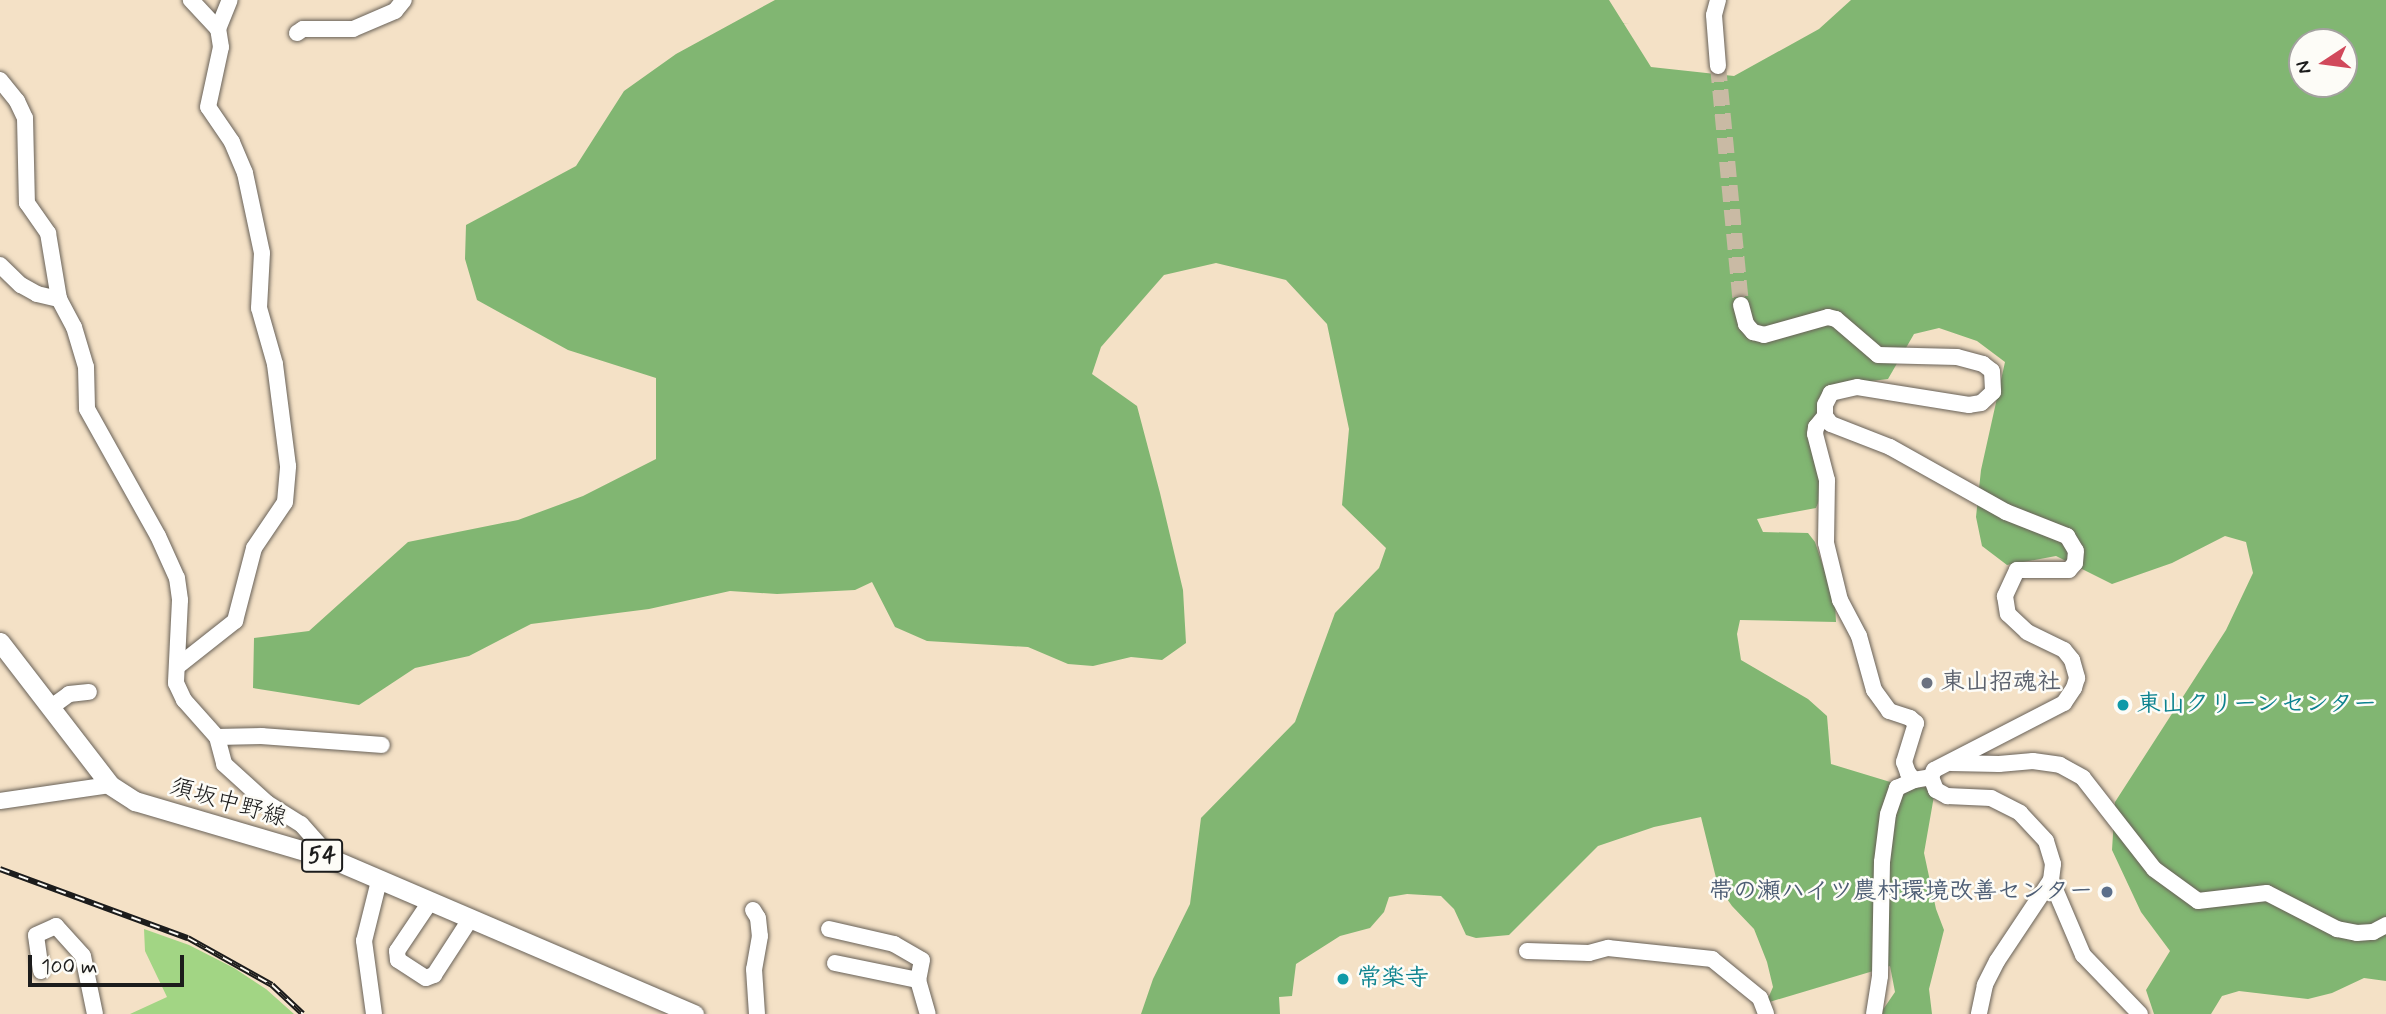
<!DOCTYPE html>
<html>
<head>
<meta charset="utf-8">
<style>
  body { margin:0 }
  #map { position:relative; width:2386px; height:1014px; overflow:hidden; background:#f4e1c6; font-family:Mynerve,"Klee One",sans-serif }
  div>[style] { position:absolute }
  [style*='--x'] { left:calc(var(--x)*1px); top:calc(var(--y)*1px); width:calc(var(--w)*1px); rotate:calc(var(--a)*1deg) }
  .green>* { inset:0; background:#a2d584 }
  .forest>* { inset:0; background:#81b672 }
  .minor-tunnel>* { height:16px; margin-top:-8px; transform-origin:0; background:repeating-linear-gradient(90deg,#c9baa4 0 16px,transparent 0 24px) }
  .roads { filter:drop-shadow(0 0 2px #686158) drop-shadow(0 0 2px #686158) }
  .minor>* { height:16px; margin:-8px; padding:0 8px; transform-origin:8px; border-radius:8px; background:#fff }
  .major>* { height:19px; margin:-9.5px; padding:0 9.5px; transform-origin:9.5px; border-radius:9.5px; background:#fff }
  .rail>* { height:6px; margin-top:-3px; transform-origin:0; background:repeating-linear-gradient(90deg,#fdfcf7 0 10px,#1c1c1c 0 20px); box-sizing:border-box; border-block:2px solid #1c1c1c }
  .dots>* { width:19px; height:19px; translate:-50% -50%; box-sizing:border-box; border:4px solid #fdfcf7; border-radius:50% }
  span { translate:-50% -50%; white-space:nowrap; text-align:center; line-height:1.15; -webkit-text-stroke:5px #fdfcf7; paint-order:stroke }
  .shield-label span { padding:2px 5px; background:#fdfcf7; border:2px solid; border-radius:5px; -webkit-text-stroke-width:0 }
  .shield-label { font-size:23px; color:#1c1c1c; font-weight:700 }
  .worship-label { font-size:24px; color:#5b616d; font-weight:700 }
  .left { translate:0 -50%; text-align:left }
  .culture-label { font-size:24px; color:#0d838f; font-weight:700 }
  .street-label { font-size:24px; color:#1c1c1c }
  .service-label { font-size:24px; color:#4e5e75; font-weight:700 }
  .right { translate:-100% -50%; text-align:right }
  .north { position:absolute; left:2288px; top:28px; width:70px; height:70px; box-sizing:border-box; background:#fdfcf7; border:2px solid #a3a29f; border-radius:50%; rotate:257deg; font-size:19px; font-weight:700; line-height:28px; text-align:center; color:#1c1c1c }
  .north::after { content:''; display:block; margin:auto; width:24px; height:32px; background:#d1495b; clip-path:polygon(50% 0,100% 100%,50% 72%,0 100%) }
  .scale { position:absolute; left:28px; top:955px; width:156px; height:32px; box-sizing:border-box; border:4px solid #1c1c1c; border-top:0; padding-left:9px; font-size:21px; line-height:24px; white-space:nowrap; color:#1c1c1c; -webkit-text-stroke:5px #fdfcf7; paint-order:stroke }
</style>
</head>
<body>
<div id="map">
  <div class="green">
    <i style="clip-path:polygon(144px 929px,189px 945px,234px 968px,266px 989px,294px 1014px,130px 1014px,167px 997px,145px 951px)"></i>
  </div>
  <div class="forest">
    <i style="clip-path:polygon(evenodd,775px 0,1609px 0,1651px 67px,1734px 76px,1819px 29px,1851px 0,2386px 0,2386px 981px,2364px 978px,2332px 993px,2308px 999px,2239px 991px,2222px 996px,2211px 1014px,2154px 1014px,2146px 990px,2170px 951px,2141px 912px,2112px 850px,2115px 802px,2226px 630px,2253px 573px,2246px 542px,2225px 536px,2172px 563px,2112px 584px,2056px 556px,2007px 565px,1982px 546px,1976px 517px,1981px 470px,2005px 362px,1977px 341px,1939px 328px,1914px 334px,1888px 379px,1830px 386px,1817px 404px,1823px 491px,1816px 508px,1757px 519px,1763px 532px,1808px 533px,1815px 542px,1835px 602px,1836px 622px,1740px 620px,1737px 634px,1741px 660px,1808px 699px,1827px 716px,1831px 764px,1910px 788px,1928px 787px,1934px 796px,1924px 853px,1936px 909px,1944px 930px,1929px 989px,1932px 1014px,1880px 1014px,1895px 992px,1890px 966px,1766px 1003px,1773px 987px,1767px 962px,1754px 929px,1732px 906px,1718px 886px,1701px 817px,1654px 827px,1598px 846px,1509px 935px,1476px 938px,1466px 935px,1454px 909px,1441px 896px,1407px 894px,1389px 897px,1384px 912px,1370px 928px,1340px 936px,1296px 964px,1292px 996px,1279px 997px,1280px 1014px,1141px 1014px,1153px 979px,1190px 904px,1201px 818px,1295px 722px,1335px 613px,1379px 568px,1386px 548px,1342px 505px,1349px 429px,1327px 324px,1286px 280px,1216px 263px,1164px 275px,1101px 347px,1092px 374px,1137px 406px,1160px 493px,1183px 590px,1186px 643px,1162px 660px,1131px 657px,1093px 666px,1068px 664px,1028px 647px,927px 641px,895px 627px,872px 582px,855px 590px,777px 594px,730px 591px,649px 609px,531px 624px,469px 656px,415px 668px,359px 705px,253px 688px,254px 638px,309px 631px,408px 542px,518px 520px,583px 496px,656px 459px,656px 378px,568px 350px,477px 300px,465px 259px,466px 225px,576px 166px,624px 91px,676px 54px,775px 0,2302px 42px,2344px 42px,2344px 84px,2302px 84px,2302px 42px)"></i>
  </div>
  <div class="minor-tunnel">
    <i style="--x:1718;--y:66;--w:240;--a:84.5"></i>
  </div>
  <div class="roads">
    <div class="minor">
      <i style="--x:218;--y:29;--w:31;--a:-68"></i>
      <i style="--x:297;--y:33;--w:7;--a:-34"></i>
      <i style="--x:303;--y:29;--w:50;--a:0"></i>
      <i style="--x:353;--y:29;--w:46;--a:-23.2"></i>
      <i style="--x:395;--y:11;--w:14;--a:-51"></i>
      <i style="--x:1718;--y:66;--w:51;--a:-94.5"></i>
      <i style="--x:1714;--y:15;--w:16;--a:-75"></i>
      <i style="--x:0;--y:80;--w:27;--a:51"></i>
      <i style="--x:17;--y:101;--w:19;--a:65"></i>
      <i style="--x:25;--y:118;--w:85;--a:88.7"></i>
      <i style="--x:27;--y:203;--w:37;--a:55"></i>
      <i style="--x:48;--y:233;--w:67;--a:80.5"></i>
      <i style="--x:59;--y:299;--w:32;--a:62"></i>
      <i style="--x:74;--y:327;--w:42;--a:73.3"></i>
      <i style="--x:86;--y:367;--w:42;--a:88.6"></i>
      <i style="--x:87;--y:409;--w:145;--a:60.8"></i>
      <i style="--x:158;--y:536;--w:46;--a:65.7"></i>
      <i style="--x:177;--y:578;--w:22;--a:82"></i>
      <i style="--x:180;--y:600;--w:83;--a:92.8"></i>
      <i style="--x:176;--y:683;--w:19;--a:65"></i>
      <i style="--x:184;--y:700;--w:50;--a:48.3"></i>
      <i style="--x:217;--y:737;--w:28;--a:75"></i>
      <i style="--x:224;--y:764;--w:58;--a:42.2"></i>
      <i style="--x:267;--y:803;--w:40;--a:32"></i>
      <i style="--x:301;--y:824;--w:47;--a:48.5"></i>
      <i style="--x:0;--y:265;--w:29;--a:44"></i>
      <i style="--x:21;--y:285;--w:18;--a:29"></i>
      <i style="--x:37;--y:294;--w:23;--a:13"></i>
      <i style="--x:1741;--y:305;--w:20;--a:75"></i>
      <i style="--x:1746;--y:324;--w:11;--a:49"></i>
      <i style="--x:1753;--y:332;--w:11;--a:15"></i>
      <i style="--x:1764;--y:335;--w:66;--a:-15.7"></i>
      <i style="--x:1828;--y:317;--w:8;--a:14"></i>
      <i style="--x:1836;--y:319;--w:55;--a:40.6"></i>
      <i style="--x:1878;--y:355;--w:79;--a:1.5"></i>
      <i style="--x:1957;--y:357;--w:27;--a:15"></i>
      <i style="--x:1983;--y:364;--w:11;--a:38"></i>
      <i style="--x:1992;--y:371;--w:21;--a:87"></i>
      <i style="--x:1993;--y:392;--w:16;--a:137"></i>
      <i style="--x:1981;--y:403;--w:12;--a:171"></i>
      <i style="--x:1969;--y:405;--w:113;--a:-170.9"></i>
      <i style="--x:1857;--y:387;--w:27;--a:167"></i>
      <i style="--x:1831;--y:393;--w:13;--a:117"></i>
      <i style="--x:1825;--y:405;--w:11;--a:90"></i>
      <i style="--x:1825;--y:416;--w:10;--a:53"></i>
      <i style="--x:1831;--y:424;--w:63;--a:21.3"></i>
      <i style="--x:1890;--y:447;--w:133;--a:29.3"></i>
      <i style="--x:2006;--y:512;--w:66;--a:21.5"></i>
      <i style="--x:2067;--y:536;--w:17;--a:59"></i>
      <i style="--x:2076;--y:551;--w:12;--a:95"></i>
      <i style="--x:2075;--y:563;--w:9;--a:131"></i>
      <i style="--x:2069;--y:570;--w:52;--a:180"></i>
      <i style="--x:2017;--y:570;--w:29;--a:115"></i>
      <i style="--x:2005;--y:596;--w:18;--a:81"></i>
      <i style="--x:2008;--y:614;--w:26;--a:43"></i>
      <i style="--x:2027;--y:632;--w:41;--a:25.9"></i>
      <i style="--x:2064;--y:650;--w:13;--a:51"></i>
      <i style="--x:2072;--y:660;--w:19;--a:74"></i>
      <i style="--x:2077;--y:678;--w:10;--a:107"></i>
      <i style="--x:2074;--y:688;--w:18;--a:124"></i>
      <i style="--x:2064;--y:703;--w:146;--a:152.7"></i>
      <i style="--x:1934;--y:770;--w:8;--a:113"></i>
      <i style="--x:1931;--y:777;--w:14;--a:69"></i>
      <i style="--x:1936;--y:790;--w:13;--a:29"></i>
      <i style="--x:1947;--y:796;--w:44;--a:2.6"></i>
      <i style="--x:1991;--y:798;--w:33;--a:27"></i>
      <i style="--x:2020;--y:813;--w:38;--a:47"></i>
      <i style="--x:2046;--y:841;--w:24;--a:73"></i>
      <i style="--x:2053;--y:864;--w:16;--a:97"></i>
      <i style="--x:2051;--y:880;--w:97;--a:123.7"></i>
      <i style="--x:1997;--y:961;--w:27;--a:117"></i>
      <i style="--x:1985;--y:985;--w:30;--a:102"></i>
      <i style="--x:1825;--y:416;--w:14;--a:129"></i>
      <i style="--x:1816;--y:427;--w:7;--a:98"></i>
      <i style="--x:1815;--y:434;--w:48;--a:75.4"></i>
      <i style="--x:1827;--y:480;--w:63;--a:90.9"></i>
      <i style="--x:1826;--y:543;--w:59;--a:76.2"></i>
      <i style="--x:1840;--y:600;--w:41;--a:62.2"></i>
      <i style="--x:1859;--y:636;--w:56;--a:74.5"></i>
      <i style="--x:1874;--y:690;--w:26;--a:54"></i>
      <i style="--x:1889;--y:711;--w:22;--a:18"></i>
      <i style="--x:1910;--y:718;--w:8;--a:40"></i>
      <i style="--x:1916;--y:723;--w:41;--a:107.1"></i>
      <i style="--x:1904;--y:762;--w:12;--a:70"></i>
      <i style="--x:1908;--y:773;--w:9;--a:49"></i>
      <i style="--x:1914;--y:780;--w:17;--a:-10"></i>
      <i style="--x:178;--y:666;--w:73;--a:-38.3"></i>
      <i style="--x:235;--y:621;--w:75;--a:-75.4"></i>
      <i style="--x:254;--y:548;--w:55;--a:-56"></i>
      <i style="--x:285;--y:502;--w:36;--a:-85"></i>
      <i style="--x:288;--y:466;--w:103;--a:-97.3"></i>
      <i style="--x:275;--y:364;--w:58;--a:-105.9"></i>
      <i style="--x:259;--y:308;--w:55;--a:-86.9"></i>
      <i style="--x:262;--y:253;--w:82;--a:-102"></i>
      <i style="--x:245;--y:173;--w:34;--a:-113"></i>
      <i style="--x:232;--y:142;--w:42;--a:-124.4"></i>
      <i style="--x:208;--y:107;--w:61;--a:-77.8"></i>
      <i style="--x:221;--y:47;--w:18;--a:-99"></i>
      <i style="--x:218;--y:29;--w:40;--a:-133"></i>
      <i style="--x:50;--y:708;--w:24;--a:-36"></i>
      <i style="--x:69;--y:694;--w:20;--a:-6"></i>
      <i style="--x:217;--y:737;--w:45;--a:-1.3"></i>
      <i style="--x:262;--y:736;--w:120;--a:4.3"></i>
      <i style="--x:1951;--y:763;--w:48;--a:1.2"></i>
      <i style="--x:1999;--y:764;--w:34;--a:-5"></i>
      <i style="--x:2033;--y:761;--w:27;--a:8"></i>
      <i style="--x:2060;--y:765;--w:26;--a:29"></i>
      <i style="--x:2083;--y:778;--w:115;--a:52"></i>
      <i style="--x:2154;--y:869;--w:54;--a:36"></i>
      <i style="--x:2198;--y:901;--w:69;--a:-6.6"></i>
      <i style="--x:2267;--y:893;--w:79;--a:27.2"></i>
      <i style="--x:2337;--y:929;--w:20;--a:11"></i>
      <i style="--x:2357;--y:933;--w:16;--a:-4"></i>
      <i style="--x:2373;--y:932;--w:15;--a:-28"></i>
      <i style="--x:0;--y:801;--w:111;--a:-8.3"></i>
      <i style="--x:2051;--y:880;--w:82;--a:66.9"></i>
      <i style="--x:2083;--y:955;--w:82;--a:46"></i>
      <i style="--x:430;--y:902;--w:59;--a:124"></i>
      <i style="--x:397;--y:951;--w:9;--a:84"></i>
      <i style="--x:398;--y:960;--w:33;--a:33"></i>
      <i style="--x:426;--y:978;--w:9;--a:-21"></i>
      <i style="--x:434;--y:975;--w:68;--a:-57"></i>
      <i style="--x:753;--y:910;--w:9;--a:58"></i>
      <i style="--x:758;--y:918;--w:18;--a:84"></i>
      <i style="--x:760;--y:936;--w:34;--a:100"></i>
      <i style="--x:754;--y:969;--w:45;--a:86.2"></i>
      <i style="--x:829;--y:929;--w:67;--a:13"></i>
      <i style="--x:894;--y:944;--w:32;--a:30"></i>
      <i style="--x:922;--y:960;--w:20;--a:101"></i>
      <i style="--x:1527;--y:951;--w:62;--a:1.8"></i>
      <i style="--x:1589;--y:953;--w:20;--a:-15"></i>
      <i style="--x:1608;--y:948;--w:105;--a:6"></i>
      <i style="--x:1712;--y:959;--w:62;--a:39.1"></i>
      <i style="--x:1760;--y:998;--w:17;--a:69"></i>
      <i style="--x:835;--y:963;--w:85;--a:11.6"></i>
      <i style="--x:918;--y:980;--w:35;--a:74"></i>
      <i style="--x:41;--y:971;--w:36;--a:-98"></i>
      <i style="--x:36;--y:935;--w:22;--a:-24"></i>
      <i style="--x:56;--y:926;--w:40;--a:48"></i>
      <i style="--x:83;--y:956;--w:59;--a:78.3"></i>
      <i style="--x:374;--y:1014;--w:74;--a:-97.8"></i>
      <i style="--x:364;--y:941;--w:62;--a:-76"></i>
      <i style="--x:1874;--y:1014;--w:38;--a:-81"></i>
      <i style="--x:1880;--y:976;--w:114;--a:-89"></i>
      <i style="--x:1882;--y:862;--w:48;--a:-82.9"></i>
      <i style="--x:1888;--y:814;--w:28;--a:-71"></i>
      <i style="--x:1897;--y:788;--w:19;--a:-25"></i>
    </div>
    <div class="major">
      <i style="--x:0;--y:642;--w:180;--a:52.4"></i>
      <i style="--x:110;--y:785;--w:30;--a:33"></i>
      <i style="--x:135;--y:801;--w:205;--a:16.4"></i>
      <i style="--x:332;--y:859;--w:394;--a:23.2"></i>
    </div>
  </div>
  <div class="rail">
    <i style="--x:0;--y:869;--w:200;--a:20.2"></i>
    <i style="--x:188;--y:938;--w:96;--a:29.2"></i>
    <i style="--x:272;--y:985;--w:42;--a:43.1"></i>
  </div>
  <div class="dots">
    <i style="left:1927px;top:683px;background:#6b7280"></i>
    <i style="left:2123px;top:705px;background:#0f9aa8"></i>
    <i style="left:2107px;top:892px;background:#5c6f8a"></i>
    <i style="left:1343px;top:979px;background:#0f9aa8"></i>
  </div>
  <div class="shield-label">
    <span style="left:322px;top:856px">54</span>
  </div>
  <div class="worship-label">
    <span class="left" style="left:1941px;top:683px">東山招魂社</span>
  </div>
  <div class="culture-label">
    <span class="left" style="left:2137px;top:705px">東山クリーンセンター</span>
    <span class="left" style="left:1357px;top:979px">常楽寺</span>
  </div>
  <div class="street-label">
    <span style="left:228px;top:803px;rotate:16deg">須坂中野線</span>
  </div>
  <div class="service-label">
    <span class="right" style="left:2093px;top:892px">帯の瀬ハイツ農村環境改善センター</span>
  </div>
  <div class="north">N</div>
  <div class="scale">100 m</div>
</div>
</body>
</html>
